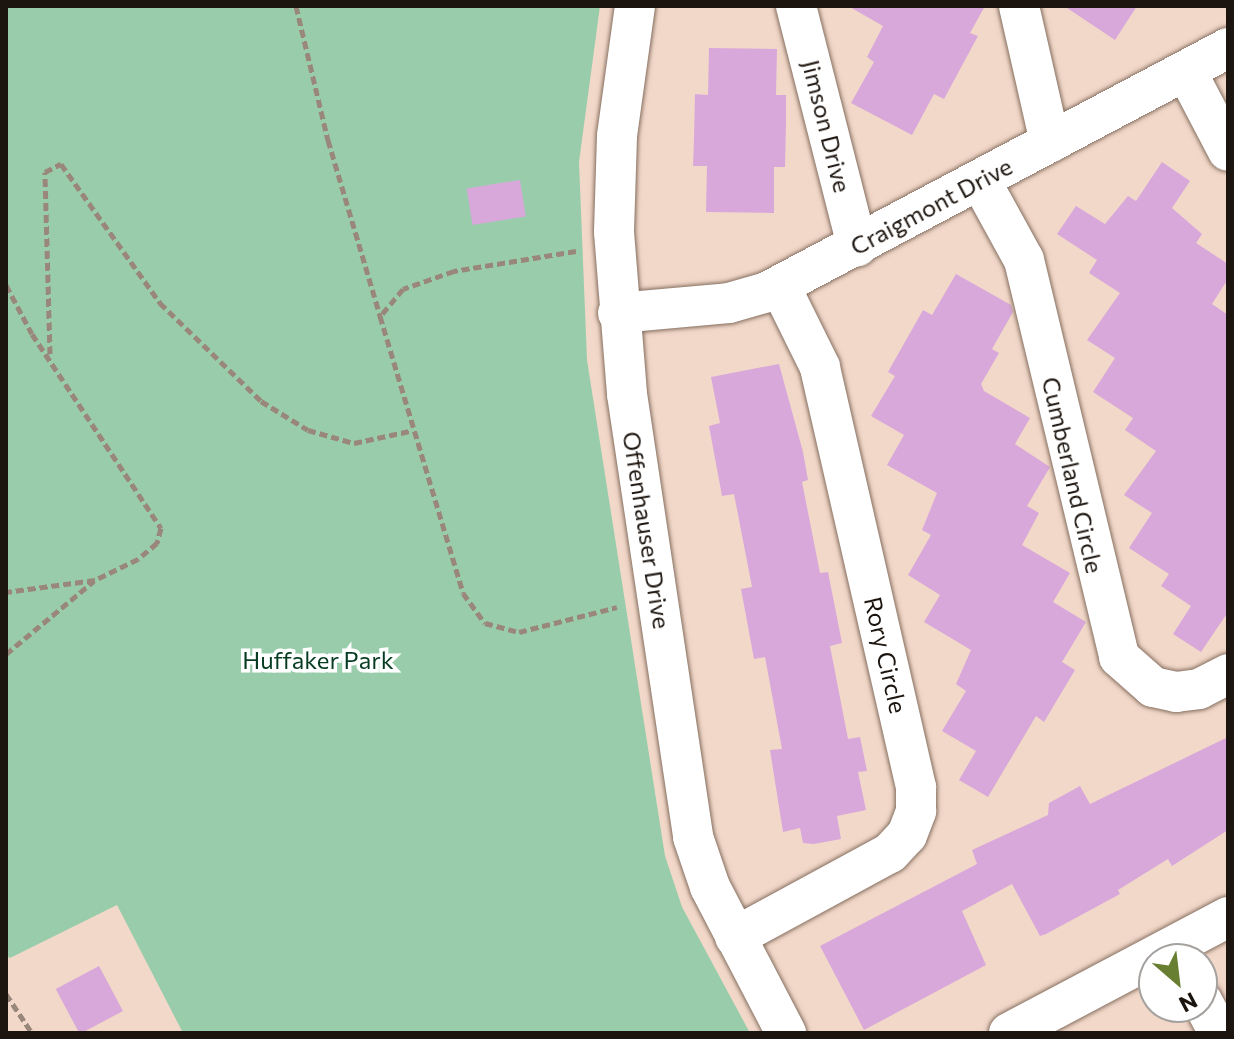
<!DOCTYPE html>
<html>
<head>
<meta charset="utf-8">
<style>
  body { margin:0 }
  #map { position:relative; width:1234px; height:1039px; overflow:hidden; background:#f2d8c9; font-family:Commissioner,sans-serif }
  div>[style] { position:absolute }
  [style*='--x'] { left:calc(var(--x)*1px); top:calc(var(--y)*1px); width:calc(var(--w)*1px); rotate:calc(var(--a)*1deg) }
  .green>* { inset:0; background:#99ccab }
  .building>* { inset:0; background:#d8a8da; transform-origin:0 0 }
  .path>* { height:5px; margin-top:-2.5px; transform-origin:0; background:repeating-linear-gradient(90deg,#9a877c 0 8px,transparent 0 12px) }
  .roads { filter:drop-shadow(0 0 2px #856f60) drop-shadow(0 0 2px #856f60) }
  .minor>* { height:40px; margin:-20px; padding:0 20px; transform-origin:20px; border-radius:20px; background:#fff }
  span { translate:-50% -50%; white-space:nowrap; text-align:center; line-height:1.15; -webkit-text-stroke:7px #fff; paint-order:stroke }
  .street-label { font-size:24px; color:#1c140e }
  .park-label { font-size:24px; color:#073c22 }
  .frame { position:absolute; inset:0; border:8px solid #1c140e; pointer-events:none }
  .north { position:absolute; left:1138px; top:943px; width:80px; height:80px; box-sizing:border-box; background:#fff; border:2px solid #a4a19f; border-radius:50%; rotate:152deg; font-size:22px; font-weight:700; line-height:32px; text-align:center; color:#1c140e }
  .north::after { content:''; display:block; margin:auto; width:28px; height:36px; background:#687f31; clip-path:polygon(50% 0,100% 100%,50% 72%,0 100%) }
</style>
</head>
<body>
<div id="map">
  <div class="green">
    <i style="clip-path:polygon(6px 6px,600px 6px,579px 162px,587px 360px,665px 856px,682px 907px,750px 1033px,183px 1033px,117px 905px,10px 958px,6px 955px)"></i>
  </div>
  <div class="building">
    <i style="clip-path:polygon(848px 6px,985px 6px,970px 33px,978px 36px,944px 99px,934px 94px,912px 135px,851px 103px,874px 62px,867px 57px,883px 26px)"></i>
    <i style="clip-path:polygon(1064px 6px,1137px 6px,1115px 40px)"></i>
    <i style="clip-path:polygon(709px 48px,777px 49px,776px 95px,786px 95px,786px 124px,785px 167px,774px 167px,774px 213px,706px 212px,707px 166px,693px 166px,694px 138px,695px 94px,708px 95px)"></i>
    <i style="clip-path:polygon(1162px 162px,1190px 181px,1172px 208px,1202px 234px,1196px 243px,1228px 264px,1228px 279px,1212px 304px,1228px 315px,1228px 612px,1201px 652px,1173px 634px,1191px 606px,1161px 586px,1169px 574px,1129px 548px,1152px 513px,1124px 495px,1156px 451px,1125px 430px,1133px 418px,1093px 392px,1115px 358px,1087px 340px,1120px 293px,1089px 273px,1097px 260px,1057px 234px,1076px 206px,1105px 224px,1128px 196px,1136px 201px)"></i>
    <i style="left:520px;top:180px;width:37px;height:54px;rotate:81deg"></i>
    <i style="clip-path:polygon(956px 274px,1011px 305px,1013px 312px,992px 349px,999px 353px,981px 384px,984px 391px,1030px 418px,1015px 444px,1050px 467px,1027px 506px,1039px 513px,1022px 545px,1070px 573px,1053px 602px,1086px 622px,1062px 662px,1075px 670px,1044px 722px,1036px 716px,988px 797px,959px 780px,976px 751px,942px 731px,966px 691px,956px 684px,971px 650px,924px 622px,940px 595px,908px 575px,931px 535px,922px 530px,937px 493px,887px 465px,904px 435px,871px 416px,895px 376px,888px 372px,923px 310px,932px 315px)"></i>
    <i style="clip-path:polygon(779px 364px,803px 452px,808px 480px,802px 482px,820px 573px,828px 572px,842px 643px,830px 646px,848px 739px,860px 737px,867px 771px,858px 772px,866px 810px,837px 816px,841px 839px,814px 844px,803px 843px,800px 828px,783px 832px,770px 750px,782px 749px,765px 657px,754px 659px,741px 589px,752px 587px,734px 494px,722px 496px,709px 426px,720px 423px,711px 377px)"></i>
    <i style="clip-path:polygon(1228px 737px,1228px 830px,1172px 866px,1168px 859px,1118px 890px,1120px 894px,1046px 934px,1040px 936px,1012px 884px,962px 911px,986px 965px,864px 1030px,820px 946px,977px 864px,972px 850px,1048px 815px,1049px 803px,1080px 786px,1090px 804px)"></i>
    <i style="left:99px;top:966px;width:51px;height:49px;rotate:62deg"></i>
  </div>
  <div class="path">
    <i style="--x:296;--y:6;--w:138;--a:76.6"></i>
    <i style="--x:328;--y:140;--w:184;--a:73.5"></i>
    <i style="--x:576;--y:251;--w:124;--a:170.7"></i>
    <i style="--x:454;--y:271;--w:54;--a:160.6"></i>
    <i style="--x:403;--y:289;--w:35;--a:130"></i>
    <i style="--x:380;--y:316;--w:289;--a:73.3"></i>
    <i style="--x:463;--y:593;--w:37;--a:54"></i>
    <i style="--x:485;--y:623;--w:35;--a:15"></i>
    <i style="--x:519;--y:632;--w:101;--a:-14.3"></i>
    <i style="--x:6;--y:285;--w:55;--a:62"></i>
    <i style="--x:32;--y:334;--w:233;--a:56.4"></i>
    <i style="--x:161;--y:528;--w:16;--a:105"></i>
    <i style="--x:157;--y:543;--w:25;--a:140"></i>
    <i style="--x:138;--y:559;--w:48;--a:154"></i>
    <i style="--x:95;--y:580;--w:90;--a:172.3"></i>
    <i style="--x:50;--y:354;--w:182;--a:-91.6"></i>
    <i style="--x:45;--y:172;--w:18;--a:-27"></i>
    <i style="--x:61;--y:164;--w:171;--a:54.5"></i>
    <i style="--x:160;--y:303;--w:141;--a:44.1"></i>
    <i style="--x:261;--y:401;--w:55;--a:31.7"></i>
    <i style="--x:308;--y:430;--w:48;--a:15.8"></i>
    <i style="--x:354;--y:443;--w:57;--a:-12.1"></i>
    <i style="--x:6;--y:654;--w:114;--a:-39.7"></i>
    <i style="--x:6;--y:994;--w:47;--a:56.3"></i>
  </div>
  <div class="roads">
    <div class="minor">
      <i style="--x:635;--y:6;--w:131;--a:97.9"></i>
      <i style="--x:617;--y:136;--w:96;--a:91.8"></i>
      <i style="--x:614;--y:232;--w:163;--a:85.4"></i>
      <i style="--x:627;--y:394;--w:448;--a:81.5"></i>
      <i style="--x:693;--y:837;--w:53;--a:71.2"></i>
      <i style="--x:710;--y:887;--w:165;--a:62.5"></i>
      <i style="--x:796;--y:6;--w:248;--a:75.7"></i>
      <i style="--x:1019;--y:6;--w:140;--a:77.2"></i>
      <i style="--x:1186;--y:71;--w:90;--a:62.3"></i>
      <i style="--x:980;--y:180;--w:91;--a:61.2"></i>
      <i style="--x:1024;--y:260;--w:408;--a:76.5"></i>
      <i style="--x:1119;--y:657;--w:45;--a:41.4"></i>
      <i style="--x:1153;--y:687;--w:24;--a:12"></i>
      <i style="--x:1176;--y:692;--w:23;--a:-7"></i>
      <i style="--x:1199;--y:689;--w:33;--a:-27"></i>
      <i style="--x:618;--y:313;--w:111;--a:-5.1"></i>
      <i style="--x:729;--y:303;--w:40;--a:-16"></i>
      <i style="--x:767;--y:292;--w:522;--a:-27.89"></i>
      <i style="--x:735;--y:937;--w:176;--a:-28.5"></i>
      <i style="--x:890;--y:853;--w:25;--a:-47"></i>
      <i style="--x:907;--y:835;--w:26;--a:-69"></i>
      <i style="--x:916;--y:811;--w:24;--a:-90"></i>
      <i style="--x:916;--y:787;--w:431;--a:-102.9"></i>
      <i style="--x:820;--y:367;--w:90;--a:-116.3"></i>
      <i style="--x:1202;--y:1001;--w:36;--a:62"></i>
      <i style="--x:1009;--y:1033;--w:248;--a:-27.9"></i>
    </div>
  </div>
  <div class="street-label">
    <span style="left:827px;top:126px;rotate:76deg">Jimson Drive</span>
    <span style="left:931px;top:206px;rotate:-28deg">Craigmont Drive</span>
    <span style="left:1073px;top:475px;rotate:77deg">Cumberland Circle</span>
    <span style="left:647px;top:530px;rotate:81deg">Offenhauser Drive</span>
    <span style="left:886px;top:655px;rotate:77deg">Rory Circle</span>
  </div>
  <div class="park-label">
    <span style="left:318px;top:660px">Huffaker Park</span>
  </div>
  <div class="frame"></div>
  <div class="north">N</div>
</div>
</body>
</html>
